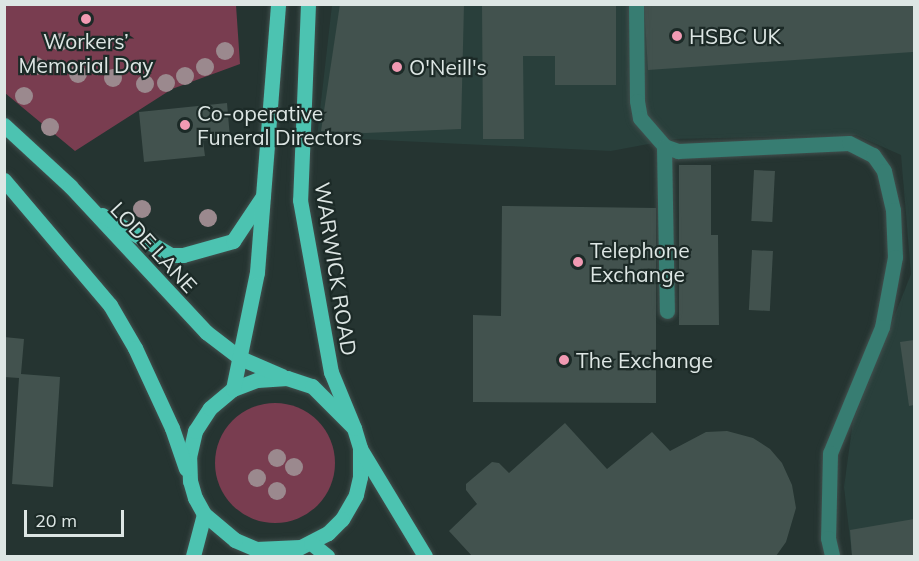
<!DOCTYPE html>
<html>
<head>
<meta charset="utf-8">
<style>
  body { margin:0 }
  #map { position:relative; width:919px; height:561px; overflow:hidden; background:#253431; font-family:Mulish,sans-serif }
  div>[style] { position:absolute }
  [style*='--x'] { left:calc(var(--x)*1px); top:calc(var(--y)*1px); width:calc(var(--w)*1px); rotate:calc(var(--a)*1deg) }
  .built>* { inset:0; background:#293f3b }
  .green>* { inset:0; background:#793d50 }
  .round { border-radius:50% }
  .building>* { inset:0; background:#42524e; transform-origin:0 0 }
  .roads { filter:drop-shadow(0 0 2px #42504e) drop-shadow(0 0 2px #42504e) }
  .minor>* { height:15px; margin:-7.5px; padding:0 7.5px; transform-origin:7.5px; border-radius:7.5px; background:#377d72 }
  .major>* { height:15px; margin:-7.5px; padding:0 7.5px; transform-origin:7.5px; border-radius:7.5px; background:#4cc3b1 }
  .trees>* { width:18px; height:18px; margin:-9px; border-radius:50%; background:#9b898e }
  .dots>* { width:16px; height:16px; translate:-50% -50%; box-sizing:border-box; border:3px solid #1c2a27; border-radius:50% }
  span { translate:-50% -50%; white-space:nowrap; text-align:center; line-height:1.15; -webkit-text-stroke:4.5px #1c2a27; paint-order:stroke }
  .poi-label { font-size:21px; color:#dde6e4 }
  .left { translate:0 -50%; text-align:left }
  .street-label { font-size:21px; color:#dde6e4 }
  .frame { position:absolute; inset:0; border:6px solid #dde6e4; pointer-events:none }
  .scale { position:absolute; left:24px; top:510px; width:100px; height:27px; box-sizing:border-box; border:3px solid #dde6e4; border-top:0; padding-left:8px; font-size:18px; line-height:21px; white-space:nowrap; color:#dde6e4; -webkit-text-stroke:4px #1c2a27; paint-order:stroke }
</style>
</head>
<body>
<div id="map">
  <div class="built">
    <i style="clip-path:polygon(332px 5px,914px 5px,914px 556px,852px 556px,844px 487px,853px 421px,911px 274px,901px 155px,856px 135px,675px 139px,611px 151px,317px 137px)"></i>
  </div>
  <div class="green">
    <i style="clip-path:polygon(4px 5px,236px 5px,240px 64px,172px 89px,75px 151px,5px 93px)"></i>
    <i class="round" style="left:215px;top:403px;width:120px;height:120px"></i>
  </div>
  <div class="building">
    <i style="clip-path:polygon(340px 4px,464px 4px,461px 129px,365px 133px,321px 131px)"></i>
    <i style="clip-path:polygon(482px 4px,616px 4px,616px 85px,555px 85px,555px 56px,523px 56px,524px 139px,483px 139px)"></i>
    <i style="clip-path:polygon(644px 4px,914px 4px,913px 52px,648px 70px)"></i>
    <i style="clip-path:polygon(227px 103px,230px 138px,203px 141px,205px 156px,144px 162px,139px 112px)"></i>
    <i style="clip-path:polygon(679px 165px,711px 165px,711px 235px,718px 235px,719px 325px,679px 325px)"></i>
    <i style="left:754px;top:170px;width:21px;height:51px;rotate:3deg"></i>
    <i style="clip-path:polygon(502px 206px,656px 208px,656px 403px,473px 402px,473px 315px,501px 316px)"></i>
    <i style="left:752px;top:250px;width:21px;height:60px;rotate:3deg"></i>
    <i style="clip-path:polygon(4px 337px,24px 339px,21px 374px,60px 377px,53px 487px,12px 484px,19px 378px,4px 377px)"></i>
    <i style="clip-path:polygon(914px 340px,914px 405px,909px 406px,900px 342px)"></i>
    <i style="clip-path:polygon(565px 423px,607px 469px,652px 432px,670px 451px,706px 432px,727px 431px,753px 438px,770px 449px,782px 463px,792px 485px,796px 508px,786px 542px,776px 556px,472px 556px,449px 531px,477px 504px,466px 490px,466px 484px,492px 462px,499px 463px,509px 473px)"></i>
    <i style="clip-path:polygon(914px 519px,914px 556px,852px 556px,850px 530px)"></i>
  </div>
  <div class="roads">
    <div class="minor">
      <i style="--x:636;--y:4;--w:97;--a:89.4"></i>
      <i style="--x:637;--y:101;--w:17;--a:80"></i>
      <i style="--x:640;--y:118;--w:37;--a:49"></i>
      <i style="--x:664;--y:146;--w:15;--a:20"></i>
      <i style="--x:678;--y:151;--w:171;--a:-2.7"></i>
      <i style="--x:849;--y:143;--w:27;--a:27"></i>
      <i style="--x:873;--y:155;--w:19;--a:55"></i>
      <i style="--x:884;--y:171;--w:40;--a:77"></i>
      <i style="--x:893;--y:210;--w:47;--a:87.6"></i>
      <i style="--x:895;--y:257;--w:71;--a:100.5"></i>
      <i style="--x:882;--y:327;--w:136;--a:112.4"></i>
      <i style="--x:830;--y:453;--w:85;--a:91.3"></i>
      <i style="--x:828;--y:538;--w:18;--a:77"></i>
      <i style="--x:664;--y:146;--w:165;--a:89"></i>
    </div>
    <div class="major">
      <i style="--x:308;--y:4;--w:196;--a:92.3"></i>
      <i style="--x:300;--y:200;--w:175;--a:79.8"></i>
      <i style="--x:331;--y:372;--w:61;--a:67.7"></i>
      <i style="--x:354;--y:428;--w:21;--a:73"></i>
      <i style="--x:360;--y:448;--w:29;--a:90"></i>
      <i style="--x:360;--y:477;--w:18;--a:103"></i>
      <i style="--x:356;--y:495;--w:28;--a:120"></i>
      <i style="--x:342;--y:519;--w:20;--a:135"></i>
      <i style="--x:328;--y:533;--w:31;--a:153"></i>
      <i style="--x:300;--y:547;--w:44;--a:177.4"></i>
      <i style="--x:256;--y:549;--w:23;--a:-157"></i>
      <i style="--x:235;--y:540;--w:40;--a:-140"></i>
      <i style="--x:204;--y:514;--w:18;--a:-119"></i>
      <i style="--x:195;--y:498;--w:18;--a:-106"></i>
      <i style="--x:190;--y:481;--w:24;--a:-92"></i>
      <i style="--x:189;--y:457;--w:27;--a:-77"></i>
      <i style="--x:195;--y:431;--w:27;--a:-57"></i>
      <i style="--x:210;--y:408;--w:30;--a:-40"></i>
      <i style="--x:233;--y:389;--w:26;--a:-21"></i>
      <i style="--x:257;--y:380;--w:30;--a:-4"></i>
      <i style="--x:287;--y:378;--w:26;--a:18"></i>
      <i style="--x:312;--y:386;--w:59;--a:45"></i>
      <i style="--x:4;--y:125;--w:90;--a:42.7"></i>
      <i style="--x:70;--y:186;--w:200;--a:47"></i>
      <i style="--x:206;--y:332;--w:43;--a:37.4"></i>
      <i style="--x:240;--y:358;--w:46;--a:23.2"></i>
      <i style="--x:4;--y:180;--w:164;--a:49.7"></i>
      <i style="--x:110;--y:305;--w:50;--a:59.8"></i>
      <i style="--x:135;--y:348;--w:88;--a:65.2"></i>
      <i style="--x:172;--y:428;--w:43;--a:71.1"></i>
      <i style="--x:102;--y:215;--w:80;--a:30.1"></i>
      <i style="--x:171;--y:255;--w:12;--a:0"></i>
      <i style="--x:183;--y:255;--w:52;--a:-15.6"></i>
      <i style="--x:233;--y:241;--w:54;--a:-56.3"></i>
      <i style="--x:233;--y:389;--w:119;--a:-78.4"></i>
      <i style="--x:257;--y:272;--w:269;--a:-85.5"></i>
      <i style="--x:361;--y:450;--w:124;--a:58.9"></i>
      <i style="--x:311;--y:543;--w:21;--a:39"></i>
      <i style="--x:193;--y:556;--w:43;--a:-75.3"></i>
    </div>
  </div>
  <div class="trees">
    <i style="left:60px;top:42px"></i>
    <i style="left:225px;top:51px"></i>
    <i style="left:36px;top:66px"></i>
    <i style="left:205px;top:67px"></i>
    <i style="left:78px;top:74px"></i>
    <i style="left:185px;top:76px"></i>
    <i style="left:113px;top:78px"></i>
    <i style="left:166px;top:83px"></i>
    <i style="left:145px;top:84px"></i>
    <i style="left:24px;top:96px"></i>
    <i style="left:50px;top:127px"></i>
    <i style="left:142px;top:209px"></i>
    <i style="left:208px;top:218px"></i>
    <i style="left:277px;top:458px"></i>
    <i style="left:294px;top:467px"></i>
    <i style="left:257px;top:478px"></i>
    <i style="left:277px;top:491px"></i>
  </div>
  <div class="dots">
    <i style="left:86px;top:19px;background:#f19ab3"></i>
    <i style="left:677px;top:36px;background:#f19ab3"></i>
    <i style="left:397px;top:67px;background:#f19ab3"></i>
    <i style="left:185px;top:125px;background:#f19ab3"></i>
    <i style="left:578px;top:262px;background:#f19ab3"></i>
    <i style="left:564px;top:360px;background:#f19ab3"></i>
  </div>
  <div class="poi-label">
    <span class="left" style="left:689px;top:36px">HSBC UK</span>
    <span style="left:86px;top:53px">Workers’<br>Memorial Day</span>
    <span class="left" style="left:409px;top:67px">O'Neill's</span>
    <span class="left" style="left:197px;top:125px">Co-operative<br>Funeral Directors</span>
    <span class="left" style="left:590px;top:262px">Telephone<br>Exchange</span>
    <span class="left" style="left:576px;top:360px">The Exchange</span>
  </div>
  <div class="street-label">
    <span style="left:154px;top:247px;rotate:47deg">LODE LANE</span>
    <span style="left:336px;top:269px;rotate:81deg">WARWICK ROAD</span>
  </div>
  <div class="frame"></div>
  <div class="scale">20 m</div>
</div>
</body>
</html>
